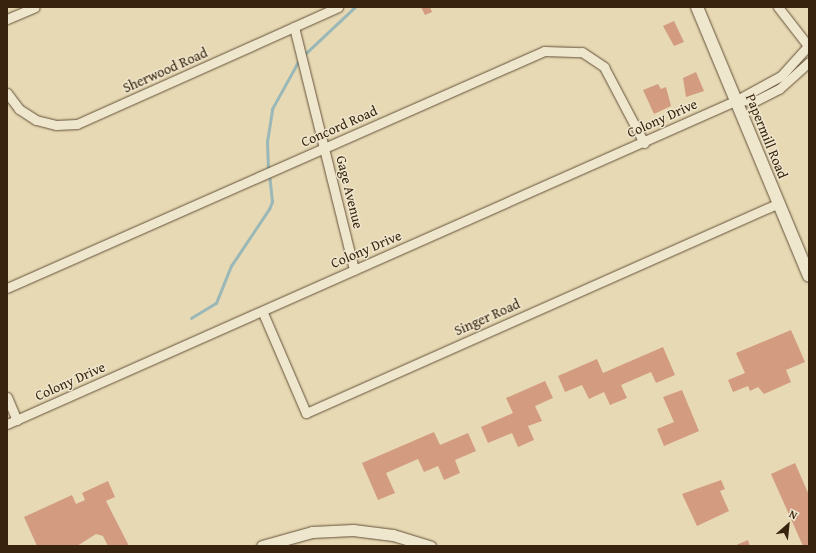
<!DOCTYPE html>
<html>
<head>
<meta charset="utf-8">
<style>
  body { margin:0 }
  #map { position:relative; width:816px; height:553px; overflow:hidden; background:#e7d9b4; font-family:"Gentium Book Plus",serif }
  div>[style] { position:absolute }
  [style*='--x'] { left:calc(var(--x)*1px); top:calc(var(--y)*1px); width:calc(var(--w)*1px); rotate:calc(var(--a)*1deg) }
  .stream>* { height:2.5px; margin:-1.25px; padding:0 1.25px; transform-origin:1.25px; border-radius:1.25px; background:#9ab8b7 }
  .building>* { inset:0; background:#d39b80 }
  .roads { filter:drop-shadow(0 0 1px #645138) drop-shadow(0 0 1px #645138) }
  .minor>* { height:9px; margin:-4.5px; padding:0 4.5px; transform-origin:4.5px; border-radius:4.5px; background:#efe6ce }
  .tertiary>* { height:11px; margin:-5.5px; padding:0 5.5px; transform-origin:5.5px; border-radius:5.5px; background:#efe6ce }
  .secondary>* { height:12px; margin:-6px; padding:0 6px; transform-origin:6px; border-radius:6px; background:#efe6ce }
  span { translate:-50% -50%; white-space:nowrap; text-align:center; line-height:1.15; -webkit-text-stroke:3px #efe6ce; paint-order:stroke }
  .street-label { font-size:14px; color:#38240e }
  .frame { position:absolute; inset:0; border:8px solid #38240e; pointer-events:none }
  .north { position:absolute; left:768px; top:505px; width:40px; height:40px; -webkit-text-stroke:3px #efe6ce; paint-order:stroke; rotate:27deg; font-size:11px; font-weight:700; line-height:16px; text-align:center; color:#38240e }
  .north::after { content:''; display:block; margin:auto; width:14px; height:18px; background:#38240e; clip-path:polygon(50% 0,100% 100%,50% 72%,0 100%) }
</style>
</head>
<body>
<div id="map">
  <div class="stream">
    <i style="--x:304;--y:55;--w:70;--a:-43.3"></i>
    <i style="--x:268;--y:170;--w:28;--a:-92"></i>
    <i style="--x:267;--y:142;--w:33;--a:-81"></i>
    <i style="--x:272;--y:109;--w:56;--a:-61.1"></i>
    <i style="--x:191;--y:318;--w:29;--a:-31"></i>
    <i style="--x:216;--y:303;--w:40;--a:-68"></i>
    <i style="--x:231;--y:266;--w:69;--a:-56.3"></i>
    <i style="--x:269;--y:209;--w:8;--a:-67"></i>
    <i style="--x:272;--y:202;--w:28;--a:-96"></i>
  </div>
  <div class="building">
    <i style="clip-path:polygon(421px 7px,430px 7px,432px 12px,425px 15px)"></i>
    <i style="clip-path:polygon(674px 21px,684px 42px,674px 46px,663px 26px)"></i>
    <i style="clip-path:polygon(696px 72px,704px 91px,686px 97px,683px 78px)"></i>
    <i style="clip-path:polygon(658px 84px,661px 89px,666px 87px,671px 106px,654px 114px,643px 90px)"></i>
    <i style="clip-path:polygon(791px 330px,805px 362px,786px 370px,791px 382px,764px 394px,758px 387px,750px 391px,748px 386px,733px 392px,728px 380px,745px 373px,736px 353px)"></i>
    <i style="clip-path:polygon(663px 347px,675px 375px,656px 383px,651px 372px,621px 385px,627px 398px,610px 405px,604px 392px,589px 399px,582px 385px,565px 392px,558px 376px,597px 359px,603px 373px)"></i>
    <i style="clip-path:polygon(545px 381px,553px 398px,535px 406px,542px 421px,528px 426px,534px 440px,518px 447px,512px 433px,488px 443px,481px 427px,513px 413px,506px 398px)"></i>
    <i style="clip-path:polygon(682px 390px,699px 431px,664px 446px,657px 429px,674px 422px,663px 397px)"></i>
    <i style="clip-path:polygon(434px 432px,440px 445px,468px 433px,476px 451px,455px 460px,460px 473px,444px 480px,438px 466px,424px 472px,418px 459px,386px 473px,395px 493px,378px 500px,362px 463px)"></i>
    <i style="clip-path:polygon(795px 463px,809px 495px,809px 546px,803px 546px,771px 474px)"></i>
    <i style="clip-path:polygon(721px 480px,725px 489px,720px 491px,729px 511px,697px 526px,682px 494px)"></i>
    <i style="clip-path:polygon(108px 481px,115px 497px,106px 501px,129px 546px,108px 546px,103px 536px,96px 534px,77px 546px,37px 546px,24px 517px,72px 495px,76px 504px,85px 500px,82px 493px)"></i>
    <i style="clip-path:polygon(748px 540px,750px 546px,734px 546px)"></i>
  </div>
  <div class="roads">
    <div class="minor">
      <i style="--x:778;--y:7;--w:51;--a:52.2"></i>
      <i style="--x:7;--y:19;--w:30;--a:-23"></i>
      <i style="--x:294;--y:27;--w:250;--a:76.1"></i>
      <i style="--x:7;--y:93;--w:20;--a:53"></i>
      <i style="--x:19;--y:109;--w:20;--a:33"></i>
      <i style="--x:36;--y:120;--w:21;--a:14"></i>
      <i style="--x:56;--y:125;--w:21;--a:-3"></i>
      <i style="--x:77;--y:124;--w:286;--a:-24.1"></i>
      <i style="--x:737;--y:100;--w:18;--a:3"></i>
      <i style="--x:755;--y:101;--w:27;--a:-27"></i>
      <i style="--x:779;--y:89;--w:40;--a:-42"></i>
      <i style="--x:7;--y:288;--w:587;--a:-23.81"></i>
      <i style="--x:544;--y:51;--w:38;--a:2"></i>
      <i style="--x:582;--y:52;--w:27;--a:34"></i>
      <i style="--x:604;--y:67;--w:86;--a:62.2"></i>
      <i style="--x:263;--y:313;--w:109;--a:66.7"></i>
      <i style="--x:306;--y:413;--w:518;--a:-23.94"></i>
      <i style="--x:7;--y:397;--w:25;--a:67"></i>
      <i style="--x:7;--y:424;--w:799;--a:-23.93"></i>
      <i style="--x:737;--y:100;--w:50;--a:-28.6"></i>
      <i style="--x:781;--y:76;--w:40;--a:-48"></i>
    </div>
    <div class="tertiary">
      <i style="--x:262;--y:546;--w:52;--a:-15.6"></i>
      <i style="--x:312;--y:532;--w:41;--a:-2.8"></i>
      <i style="--x:353;--y:530;--w:40;--a:7.1"></i>
      <i style="--x:393;--y:535;--w:39;--a:17"></i>
    </div>
    <div class="secondary">
      <i style="--x:697;--y:7;--w:291;--a:67.4"></i>
    </div>
  </div>
  <div class="street-label">
    <span style="left:165px;top:70px;rotate:-24deg">Sherwood Road</span>
    <span style="left:662px;top:118px;rotate:-24deg">Colony Drive</span>
    <span style="left:339px;top:126px;rotate:-24deg">Concord Road</span>
    <span style="left:767px;top:136px;rotate:68deg">Papermill Road</span>
    <span style="left:350px;top:192px;rotate:76deg">Gage Avenue</span>
    <span style="left:366px;top:249px;rotate:-23deg">Colony Drive</span>
    <span style="left:487px;top:317px;rotate:-24deg">Singer Road</span>
    <span style="left:70px;top:381px;rotate:-24deg">Colony Drive</span>
  </div>
  <div class="frame"></div>
  <div class="north">N</div>
</div>
</body>
</html>
